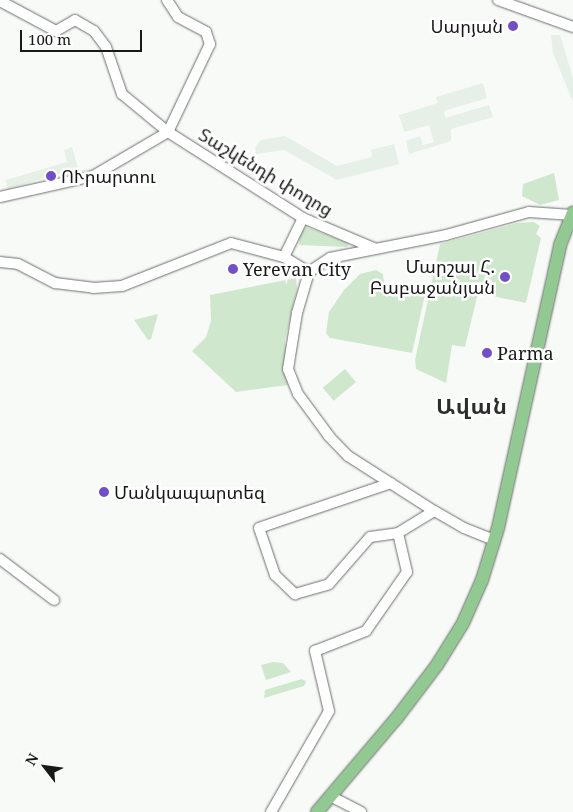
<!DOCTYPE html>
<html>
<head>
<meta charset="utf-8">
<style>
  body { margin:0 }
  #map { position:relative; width:573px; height:812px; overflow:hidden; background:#f7faf7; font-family:"Noto Serif","Noto Sans Armenian",serif }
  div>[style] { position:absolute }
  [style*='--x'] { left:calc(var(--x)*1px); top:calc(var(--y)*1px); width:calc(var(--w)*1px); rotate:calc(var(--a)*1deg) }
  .built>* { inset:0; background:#e7f0e6 }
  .green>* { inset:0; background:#cfe8cd; transform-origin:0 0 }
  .roads { filter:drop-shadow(0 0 1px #6c6f6c) drop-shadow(0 0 1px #6c6f6c) }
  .minor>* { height:10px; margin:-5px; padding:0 5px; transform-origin:5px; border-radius:5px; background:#fff }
  .major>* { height:12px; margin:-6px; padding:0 6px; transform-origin:6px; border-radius:6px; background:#92c892 }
  .dots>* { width:14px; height:14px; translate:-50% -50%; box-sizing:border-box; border:2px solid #fff; border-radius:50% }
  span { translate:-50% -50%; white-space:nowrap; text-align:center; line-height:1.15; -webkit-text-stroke:5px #fff; paint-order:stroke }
  .poi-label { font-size:18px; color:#171817 }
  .right { translate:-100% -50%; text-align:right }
  .left { translate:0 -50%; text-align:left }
  .street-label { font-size:18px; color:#171817 }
  .district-label { font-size:22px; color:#2b2e2b; font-weight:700; letter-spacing:1px }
  .north { position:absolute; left:20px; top:742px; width:50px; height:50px; -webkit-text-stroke:4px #fff; paint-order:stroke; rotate:300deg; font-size:14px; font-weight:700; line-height:20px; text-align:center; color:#171817 }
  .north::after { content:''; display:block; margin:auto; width:18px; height:22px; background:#171817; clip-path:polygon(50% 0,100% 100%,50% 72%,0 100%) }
  .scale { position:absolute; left:20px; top:30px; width:122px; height:22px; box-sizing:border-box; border:2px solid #171817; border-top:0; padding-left:6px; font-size:15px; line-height:18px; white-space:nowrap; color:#171817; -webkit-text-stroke:4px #fff; paint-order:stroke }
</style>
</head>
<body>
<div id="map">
  <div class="built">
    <i style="clip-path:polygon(551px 35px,560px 35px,573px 78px,573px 102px,553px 53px)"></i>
    <i style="clip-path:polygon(483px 83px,487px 98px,444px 111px,445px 118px,489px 105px,493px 117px,451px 129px,451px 141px,409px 154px,406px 141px,420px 136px,423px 145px,434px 142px,429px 125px,404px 132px,399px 115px,438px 103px,436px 97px)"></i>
    <i style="clip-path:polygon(285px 136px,337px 166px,372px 157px,371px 150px,394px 144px,399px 164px,337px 180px,284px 150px,256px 154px,255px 147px,261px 140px)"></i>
    <i style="clip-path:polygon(72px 147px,78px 168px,8px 189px,6px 180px,67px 162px,64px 150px)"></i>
  </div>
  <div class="green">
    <i style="clip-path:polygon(554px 173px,559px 200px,540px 205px,522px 196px,523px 184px)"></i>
    <i style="clip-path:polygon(534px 222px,540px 226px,536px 234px,541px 238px,526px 303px,478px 293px,465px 347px,452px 345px,446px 383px,416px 369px,415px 360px,440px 244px,517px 223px)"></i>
    <i style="clip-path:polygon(306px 227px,346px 242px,349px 244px,347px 247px,299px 245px,300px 232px)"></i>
    <i style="clip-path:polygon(376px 270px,383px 274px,384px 283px,388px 285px,426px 290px,412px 353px,330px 338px,326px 333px,329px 312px,344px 290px,360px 274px)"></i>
    <i style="clip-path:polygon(296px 278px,297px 289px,285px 340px,288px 385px,236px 392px,192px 351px,206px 337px,211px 321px,210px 295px)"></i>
    <i style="clip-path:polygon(158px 314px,151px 339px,148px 340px,134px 320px)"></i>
    <i style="left:345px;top:369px;width:17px;height:29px;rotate:50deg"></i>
    <i style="clip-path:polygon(273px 662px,283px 663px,291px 672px,266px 680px,261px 665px)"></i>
    <i style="clip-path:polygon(302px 679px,306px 681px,304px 686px,264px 698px,265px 690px)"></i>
  </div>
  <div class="roads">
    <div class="minor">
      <i style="--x:167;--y:0;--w:20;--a:57"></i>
      <i style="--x:178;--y:17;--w:32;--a:28"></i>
      <i style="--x:206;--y:32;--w:13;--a:72"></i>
      <i style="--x:210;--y:44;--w:98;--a:115.5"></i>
      <i style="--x:498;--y:0;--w:80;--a:19.8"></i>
      <i style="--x:0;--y:1;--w:64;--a:28.2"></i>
      <i style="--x:56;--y:31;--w:22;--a:-30"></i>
      <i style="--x:75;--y:20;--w:22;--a:30"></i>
      <i style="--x:94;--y:31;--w:20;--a:53"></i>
      <i style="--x:106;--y:47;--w:50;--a:71.2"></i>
      <i style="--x:122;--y:94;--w:60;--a:39.6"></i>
      <i style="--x:168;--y:132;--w:160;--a:32.5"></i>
      <i style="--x:303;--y:218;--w:79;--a:23"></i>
      <i style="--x:0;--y:197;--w:95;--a:-12.7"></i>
      <i style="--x:93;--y:176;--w:87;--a:-30.4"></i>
      <i style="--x:284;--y:257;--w:43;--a:-64"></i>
      <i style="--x:0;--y:262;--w:18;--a:6"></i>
      <i style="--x:18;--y:264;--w:42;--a:27.2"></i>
      <i style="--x:55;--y:283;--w:38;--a:7"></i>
      <i style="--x:93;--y:288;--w:29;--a:-4"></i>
      <i style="--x:122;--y:286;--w:117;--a:-21.5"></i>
      <i style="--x:231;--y:243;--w:55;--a:14.8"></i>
      <i style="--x:284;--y:257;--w:29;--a:31"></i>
      <i style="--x:391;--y:483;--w:139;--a:161.2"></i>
      <i style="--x:259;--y:528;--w:50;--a:71.2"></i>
      <i style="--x:275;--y:575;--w:28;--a:44"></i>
      <i style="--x:295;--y:594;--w:35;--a:-16"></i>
      <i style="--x:329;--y:584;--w:62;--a:-48.9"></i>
      <i style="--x:370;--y:537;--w:28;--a:-8"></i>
      <i style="--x:494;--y:540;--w:32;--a:-158"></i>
      <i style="--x:464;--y:528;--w:34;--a:-150"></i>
      <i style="--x:434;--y:511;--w:102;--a:-147.4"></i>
      <i style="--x:348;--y:456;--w:28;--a:-134"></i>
      <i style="--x:329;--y:436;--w:52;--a:-126.4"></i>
      <i style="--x:298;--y:394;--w:27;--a:-112"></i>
      <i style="--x:288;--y:369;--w:57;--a:-80.9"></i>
      <i style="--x:297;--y:313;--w:43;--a:-73.7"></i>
      <i style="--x:309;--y:272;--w:25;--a:-34"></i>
      <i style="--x:330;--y:258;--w:118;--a:-11.2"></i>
      <i style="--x:446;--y:235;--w:86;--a:-15.5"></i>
      <i style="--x:529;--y:212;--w:43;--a:4"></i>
      <i style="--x:0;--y:559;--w:68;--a:37.2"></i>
      <i style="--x:330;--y:796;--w:35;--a:27"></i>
      <i style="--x:271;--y:812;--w:116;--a:-60.1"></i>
      <i style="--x:329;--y:711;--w:62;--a:-103.1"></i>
      <i style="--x:315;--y:651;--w:55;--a:-21.4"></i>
      <i style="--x:366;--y:631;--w:72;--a:-55.2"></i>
      <i style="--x:407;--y:572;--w:40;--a:-103"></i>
      <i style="--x:398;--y:533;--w:42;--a:-31.4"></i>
    </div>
    <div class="major">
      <i style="--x:317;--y:812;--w:122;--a:-49.7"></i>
      <i style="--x:396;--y:719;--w:68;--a:-52.8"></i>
      <i style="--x:437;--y:665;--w:49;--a:-58.2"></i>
      <i style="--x:463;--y:623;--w:47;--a:-66.2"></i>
      <i style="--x:482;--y:580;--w:54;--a:-72.9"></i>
      <i style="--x:498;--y:528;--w:290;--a:-77.6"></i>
      <i style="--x:560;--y:245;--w:35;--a:-68"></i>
    </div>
  </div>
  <div class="dots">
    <i style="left:513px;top:26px;background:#724ec7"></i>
    <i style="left:51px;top:176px;background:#724ec7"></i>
    <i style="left:233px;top:269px;background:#724ec7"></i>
    <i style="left:505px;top:277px;background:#724ec7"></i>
    <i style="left:487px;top:353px;background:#724ec7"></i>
    <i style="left:104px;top:492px;background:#724ec7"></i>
  </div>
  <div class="poi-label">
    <span class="right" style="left:503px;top:26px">Սարյան</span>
    <span class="left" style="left:61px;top:176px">ՈՒրարտու</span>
    <span class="right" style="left:495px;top:277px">Մարշալ Հ.<br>Բաբաջանյան</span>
    <span class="left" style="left:243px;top:269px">Yerevan City</span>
    <span class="left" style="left:497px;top:353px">Parma</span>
    <span class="left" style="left:114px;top:492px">Մանկապարտեզ</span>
  </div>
  <div class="street-label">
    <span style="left:266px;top:172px;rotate:31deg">Տաշկենդի փողոց</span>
  </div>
  <div class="district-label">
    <span style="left:472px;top:406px">Ավան</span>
  </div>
  <div class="north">N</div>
  <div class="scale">100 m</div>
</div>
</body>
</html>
